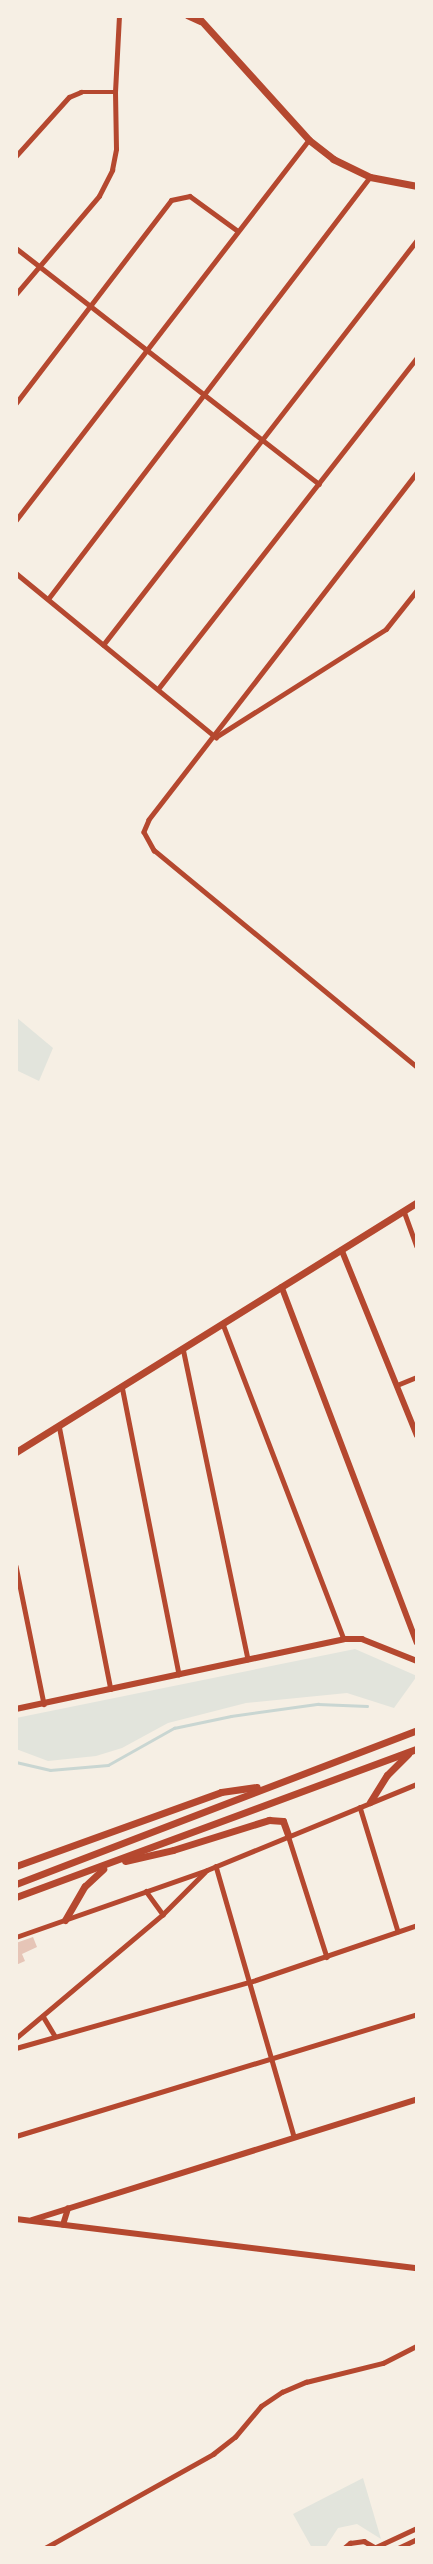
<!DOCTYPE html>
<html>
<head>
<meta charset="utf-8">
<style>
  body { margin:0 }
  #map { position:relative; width:433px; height:2564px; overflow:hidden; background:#f6efe4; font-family:"Golos Text",sans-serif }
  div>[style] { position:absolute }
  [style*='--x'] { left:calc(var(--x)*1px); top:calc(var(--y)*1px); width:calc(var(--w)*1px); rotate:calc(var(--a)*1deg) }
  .green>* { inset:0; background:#e2e4dc }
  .stream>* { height:2.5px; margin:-1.25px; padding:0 1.25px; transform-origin:1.25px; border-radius:1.25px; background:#c9d6d2 }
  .building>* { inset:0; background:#e6c5b7 }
  .minor>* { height:4.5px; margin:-2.25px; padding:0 2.25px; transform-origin:2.25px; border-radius:2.25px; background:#b5482f }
  .tertiary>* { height:5.5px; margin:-2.75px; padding:0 2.75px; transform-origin:2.75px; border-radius:2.75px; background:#b5482f }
  .secondary>* { height:6px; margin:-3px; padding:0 3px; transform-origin:3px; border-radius:3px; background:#b5482f }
  .primary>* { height:7px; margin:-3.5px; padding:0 3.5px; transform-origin:3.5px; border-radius:3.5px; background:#b5482f }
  span { translate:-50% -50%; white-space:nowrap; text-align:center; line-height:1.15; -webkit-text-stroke:4px #f6efe4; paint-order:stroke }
  .frame { position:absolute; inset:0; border:18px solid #f6efe4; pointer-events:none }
</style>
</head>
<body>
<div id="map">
  <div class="green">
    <i style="clip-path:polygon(16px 1017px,53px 1048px,39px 1081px,16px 1070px)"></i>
    <i style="clip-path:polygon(355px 1649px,417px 1676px,394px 1708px,347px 1693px,246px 1703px,168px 1723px,122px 1748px,96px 1756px,48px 1761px,16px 1749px,16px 1718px)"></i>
    <i style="clip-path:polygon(363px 2478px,381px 2539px,357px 2524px,338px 2528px,325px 2548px,312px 2548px,293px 2514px)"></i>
  </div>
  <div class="stream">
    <i style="--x:16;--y:1762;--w:35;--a:13"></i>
    <i style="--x:50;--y:1770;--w:58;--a:-4.9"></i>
    <i style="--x:108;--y:1765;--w:76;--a:-29.3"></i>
    <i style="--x:174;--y:1728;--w:58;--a:-11.9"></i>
    <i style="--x:231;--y:1716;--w:88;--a:-7.9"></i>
    <i style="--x:318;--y:1704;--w:49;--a:2.3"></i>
  </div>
  <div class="building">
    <i style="clip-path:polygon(33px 1937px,37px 1947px,22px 1954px,25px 1961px,16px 1965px,16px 1943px)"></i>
  </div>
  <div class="minor">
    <i style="--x:187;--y:16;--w:14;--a:25"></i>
    <i style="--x:16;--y:156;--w:79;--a:-48.1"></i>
    <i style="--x:69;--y:97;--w:13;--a:-23"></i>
    <i style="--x:81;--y:92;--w:34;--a:0"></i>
    <i style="--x:16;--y:248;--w:384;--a:37.9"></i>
    <i style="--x:16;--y:294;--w:128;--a:-49.7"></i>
    <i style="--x:99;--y:196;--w:29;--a:-63"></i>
    <i style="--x:112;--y:170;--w:21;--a:-79"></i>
    <i style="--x:116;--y:149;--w:57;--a:-91"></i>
    <i style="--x:115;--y:92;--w:76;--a:-87"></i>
    <i style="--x:16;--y:403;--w:255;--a:-52.6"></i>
    <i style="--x:171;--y:200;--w:19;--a:-12"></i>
    <i style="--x:190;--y:196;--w:59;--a:36.1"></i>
    <i style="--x:417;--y:473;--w:438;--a:127.7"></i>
    <i style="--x:149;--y:820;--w:13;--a:113"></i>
    <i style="--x:144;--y:832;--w:21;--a:61"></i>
    <i style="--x:154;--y:850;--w:341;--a:39.5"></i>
    <i style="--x:16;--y:520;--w:480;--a:-52.4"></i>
    <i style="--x:16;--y:573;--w:259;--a:39.4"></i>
    <i style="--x:216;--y:737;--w:201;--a:-32.4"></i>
    <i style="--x:386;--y:629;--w:50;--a:-51.5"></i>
    <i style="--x:48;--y:599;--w:531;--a:-52.66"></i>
    <i style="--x:103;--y:645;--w:512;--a:-52.21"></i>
    <i style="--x:158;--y:689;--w:420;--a:-52"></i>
    <i style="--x:404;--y:1211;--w:37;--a:70"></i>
    <i style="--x:223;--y:1324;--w:337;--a:69"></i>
    <i style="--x:183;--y:1348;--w:318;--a:78.2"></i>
    <i style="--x:397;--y:1385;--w:22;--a:-22"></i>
    <i style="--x:122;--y:1386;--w:294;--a:78.8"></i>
    <i style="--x:59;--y:1425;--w:269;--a:78.9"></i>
    <i style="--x:16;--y:1566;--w:141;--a:78.5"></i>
    <i style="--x:360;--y:1807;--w:130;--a:73"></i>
    <i style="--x:288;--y:1835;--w:128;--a:72.3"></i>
    <i style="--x:216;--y:1866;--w:281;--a:73.9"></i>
    <i style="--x:146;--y:1891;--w:29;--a:54"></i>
    <i style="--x:16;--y:1937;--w:202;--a:-19.3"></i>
    <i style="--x:207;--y:1870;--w:227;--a:-22.3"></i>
    <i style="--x:43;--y:2016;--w:23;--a:59"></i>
    <i style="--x:16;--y:2038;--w:192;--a:-40.1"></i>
    <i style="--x:163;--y:1914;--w:59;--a:-45"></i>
    <i style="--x:16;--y:2048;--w:243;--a:-15.8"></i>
    <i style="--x:250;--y:1982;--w:176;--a:-18.8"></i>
    <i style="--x:16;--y:2136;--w:419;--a:-16.9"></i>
    <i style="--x:376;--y:2547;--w:45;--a:-24.9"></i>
    <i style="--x:45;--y:2548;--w:193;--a:-29.2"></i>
    <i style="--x:213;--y:2454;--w:28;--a:-38"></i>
    <i style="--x:235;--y:2437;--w:40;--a:-50"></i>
    <i style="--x:261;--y:2406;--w:25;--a:-34"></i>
    <i style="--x:282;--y:2392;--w:26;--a:-23"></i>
    <i style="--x:306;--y:2382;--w:79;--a:-13.9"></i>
    <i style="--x:383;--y:2363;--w:38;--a:-27"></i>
    <i style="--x:344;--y:2548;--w:8;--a:-40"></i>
    <i style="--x:350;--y:2543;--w:14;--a:-8"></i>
    <i style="--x:364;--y:2541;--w:14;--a:30"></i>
    <i style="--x:398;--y:2548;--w:21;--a:-25"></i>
  </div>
  <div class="tertiary">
    <i style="--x:342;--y:1250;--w:200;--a:67.9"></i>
    <i style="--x:282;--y:1287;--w:380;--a:69.2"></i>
    <i style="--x:16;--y:1709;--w:335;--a:-12"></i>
    <i style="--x:344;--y:1639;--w:18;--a:0"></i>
    <i style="--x:362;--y:1639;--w:59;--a:21.8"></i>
    <i style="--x:32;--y:2220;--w:404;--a:-17.4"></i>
    <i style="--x:63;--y:2225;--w:17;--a:-73"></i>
  </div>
  <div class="secondary">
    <i style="--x:16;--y:2219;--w:404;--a:7"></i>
  </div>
  <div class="primary">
    <i style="--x:197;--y:16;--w:167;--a:47.9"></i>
    <i style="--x:309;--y:140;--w:31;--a:38"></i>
    <i style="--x:333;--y:159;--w:41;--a:25.9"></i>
    <i style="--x:370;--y:177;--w:48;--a:10.8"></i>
    <i style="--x:16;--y:1452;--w:473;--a:-31.9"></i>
    <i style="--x:370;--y:1802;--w:32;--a:-58"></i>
    <i style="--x:387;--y:1775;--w:30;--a:-45"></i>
    <i style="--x:125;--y:1861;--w:49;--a:-12.9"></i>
    <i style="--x:173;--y:1850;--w:101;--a:-17.4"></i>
    <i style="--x:269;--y:1820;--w:14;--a:4"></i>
    <i style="--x:283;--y:1821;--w:15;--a:70"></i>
    <i style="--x:16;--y:1866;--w:218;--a:-19.8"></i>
    <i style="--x:221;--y:1792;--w:36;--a:-8"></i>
    <i style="--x:16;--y:1884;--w:430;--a:-21"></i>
    <i style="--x:16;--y:1897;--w:427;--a:-20.3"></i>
    <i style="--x:65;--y:1920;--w:39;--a:-60"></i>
    <i style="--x:85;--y:1886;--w:25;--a:-43"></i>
  </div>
  <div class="frame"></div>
</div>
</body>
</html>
